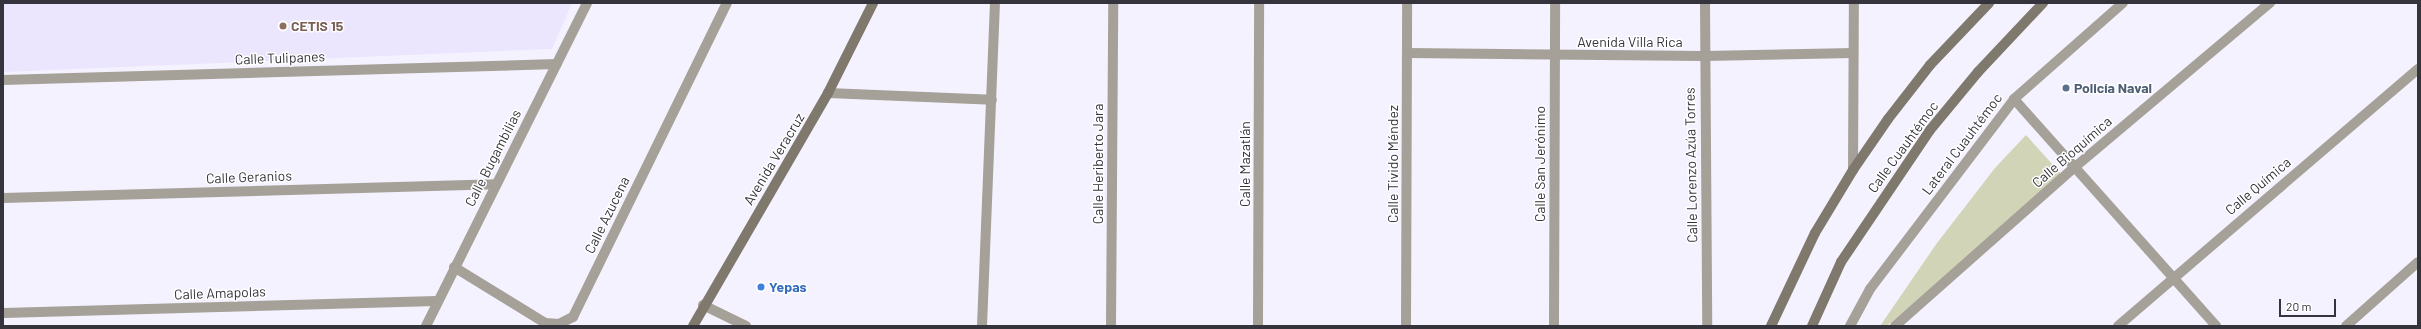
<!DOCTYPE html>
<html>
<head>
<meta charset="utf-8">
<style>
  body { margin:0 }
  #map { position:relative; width:2421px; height:329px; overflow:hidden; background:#f5f2ff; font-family:Barlow,sans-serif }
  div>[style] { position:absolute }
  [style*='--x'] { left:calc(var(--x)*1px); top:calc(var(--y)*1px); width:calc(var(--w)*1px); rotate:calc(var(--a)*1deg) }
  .built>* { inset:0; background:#ebe6fd }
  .green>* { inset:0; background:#d2d4b7 }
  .minor>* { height:10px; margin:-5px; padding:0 5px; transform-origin:5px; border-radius:5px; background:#a5a098 }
  .secondary>* { height:10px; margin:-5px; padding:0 5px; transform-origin:5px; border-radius:5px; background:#7f786d }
  .dots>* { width:11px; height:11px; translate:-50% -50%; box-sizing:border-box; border:2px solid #fff; border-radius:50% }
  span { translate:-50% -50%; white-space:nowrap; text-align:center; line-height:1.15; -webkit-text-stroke:3px #fff; paint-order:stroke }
  .education-label { font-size:14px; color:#785e54; font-weight:700 }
  .left { translate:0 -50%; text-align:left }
  .street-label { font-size:14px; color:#35333b }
  .service-label { font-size:14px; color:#4e5e75; font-weight:700 }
  .shop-label { font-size:14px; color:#366cbe; font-weight:700 }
  .frame { position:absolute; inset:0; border:4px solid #35333b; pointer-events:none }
  .scale { position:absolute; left:2279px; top:299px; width:57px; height:18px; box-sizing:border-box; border:2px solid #35333b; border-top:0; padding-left:5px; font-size:12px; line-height:14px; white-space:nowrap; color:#35333b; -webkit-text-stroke:3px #fff; paint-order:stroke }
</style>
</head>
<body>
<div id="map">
  <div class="built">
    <i style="clip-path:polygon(3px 3px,572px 3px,552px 49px,3px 72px)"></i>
  </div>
  <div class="green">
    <i style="clip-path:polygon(2026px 135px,2063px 176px,1887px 326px,1880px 326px,1937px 243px,1995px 168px)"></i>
  </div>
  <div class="minor">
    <i style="--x:1705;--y:3;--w:323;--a:89.6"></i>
    <i style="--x:1407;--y:53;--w:297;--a:0.6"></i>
    <i style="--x:1704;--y:56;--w:149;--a:-1.2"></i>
    <i style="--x:3;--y:80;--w:554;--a:-1.65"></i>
    <i style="--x:828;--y:93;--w:164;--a:2.4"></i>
    <i style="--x:2014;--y:99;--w:304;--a:48.3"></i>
    <i style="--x:1853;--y:170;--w:167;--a:-89.7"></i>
    <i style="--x:3;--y:198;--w:492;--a:-1.6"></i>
    <i style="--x:454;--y:267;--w:107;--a:31.6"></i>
    <i style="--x:545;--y:323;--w:14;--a:4"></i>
    <i style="--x:559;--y:324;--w:16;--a:-27"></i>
    <i style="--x:573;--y:317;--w:350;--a:-63.9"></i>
    <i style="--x:703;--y:305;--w:48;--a:26"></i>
    <i style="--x:3;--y:313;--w:434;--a:-1.6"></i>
    <i style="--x:426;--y:326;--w:361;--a:-63.5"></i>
    <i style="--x:982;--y:326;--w:323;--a:-87.7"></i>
    <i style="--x:1111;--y:326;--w:323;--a:-89.6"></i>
    <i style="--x:1258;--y:326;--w:323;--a:-89.8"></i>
    <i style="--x:1406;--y:326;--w:323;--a:-89.8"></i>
    <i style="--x:1554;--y:326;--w:323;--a:-89.8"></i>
    <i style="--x:1850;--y:326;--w:42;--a:-61.6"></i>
    <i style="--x:1870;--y:289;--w:238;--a:-52.8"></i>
    <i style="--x:2014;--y:99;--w:145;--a:-41.4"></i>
    <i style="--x:1895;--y:326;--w:240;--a:-41.5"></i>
    <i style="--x:2075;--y:167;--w:255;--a:-40.1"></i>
    <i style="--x:2118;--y:326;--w:395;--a:-40.6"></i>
    <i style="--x:2346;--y:326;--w:96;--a:-41.6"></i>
  </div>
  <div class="secondary">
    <i style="--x:693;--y:326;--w:269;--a:-59.9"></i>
    <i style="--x:828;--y:93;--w:101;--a:-63.4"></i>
    <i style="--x:1771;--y:326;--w:103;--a:-64.7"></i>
    <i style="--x:1815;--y:233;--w:74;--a:-58.9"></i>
    <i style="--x:1853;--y:170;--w:62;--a:-55.5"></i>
    <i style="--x:1888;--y:119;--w:68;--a:-52.1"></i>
    <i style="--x:1930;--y:65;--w:86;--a:-46.4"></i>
    <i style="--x:1812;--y:326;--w:70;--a:-65.6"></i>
    <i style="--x:1841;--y:262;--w:159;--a:-56"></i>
    <i style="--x:1930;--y:130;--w:75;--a:-50.4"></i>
    <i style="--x:1978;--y:72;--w:95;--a:-46.7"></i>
  </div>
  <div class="dots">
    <i style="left:283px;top:26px;background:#8d6e63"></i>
    <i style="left:2066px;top:88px;background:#5c6f8a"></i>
    <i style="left:761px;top:287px;background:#3f7fe0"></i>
  </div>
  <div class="education-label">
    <span class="left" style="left:291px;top:26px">CETIS 15</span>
  </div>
  <div class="street-label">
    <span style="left:1630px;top:42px">Avenida Villa Rica</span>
    <span style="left:280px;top:58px;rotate:-2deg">Calle Tulipanes</span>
    <span style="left:1962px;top:144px;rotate:-53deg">Lateral Cuauhtémoc</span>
    <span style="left:1903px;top:147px;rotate:-54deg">Calle Cuauhtémoc</span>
    <span style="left:2072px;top:152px;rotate:-41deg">Calle Bioquímica</span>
    <span style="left:493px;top:158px;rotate:-63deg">Calle Bugambilias</span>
    <span style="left:774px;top:159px;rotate:-59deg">Avenida Veracruz</span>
    <span style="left:1098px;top:164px;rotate:-90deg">Calle Heriberto Jara</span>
    <span style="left:1245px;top:164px;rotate:-90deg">Calle Mazatlán</span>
    <span style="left:1393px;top:164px;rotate:-90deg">Calle Tivido Méndez</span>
    <span style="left:1540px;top:164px;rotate:-90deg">Calle San Jerónimo</span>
    <span style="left:1691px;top:165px;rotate:-91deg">Calle Lorenzo Azúa Torres</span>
    <span style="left:249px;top:177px;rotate:-2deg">Calle Geranios</span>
    <span style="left:2258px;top:186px;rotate:-40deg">Calle Química</span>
    <span style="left:607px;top:215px;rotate:-64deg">Calle Azucena</span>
    <span style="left:220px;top:293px;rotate:-2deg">Calle Amapolas</span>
  </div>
  <div class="service-label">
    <span class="left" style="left:2074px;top:88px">Policía Naval</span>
  </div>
  <div class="shop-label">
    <span class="left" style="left:769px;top:287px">Yepas</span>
  </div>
  <div class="frame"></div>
  <div class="scale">20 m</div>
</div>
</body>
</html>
